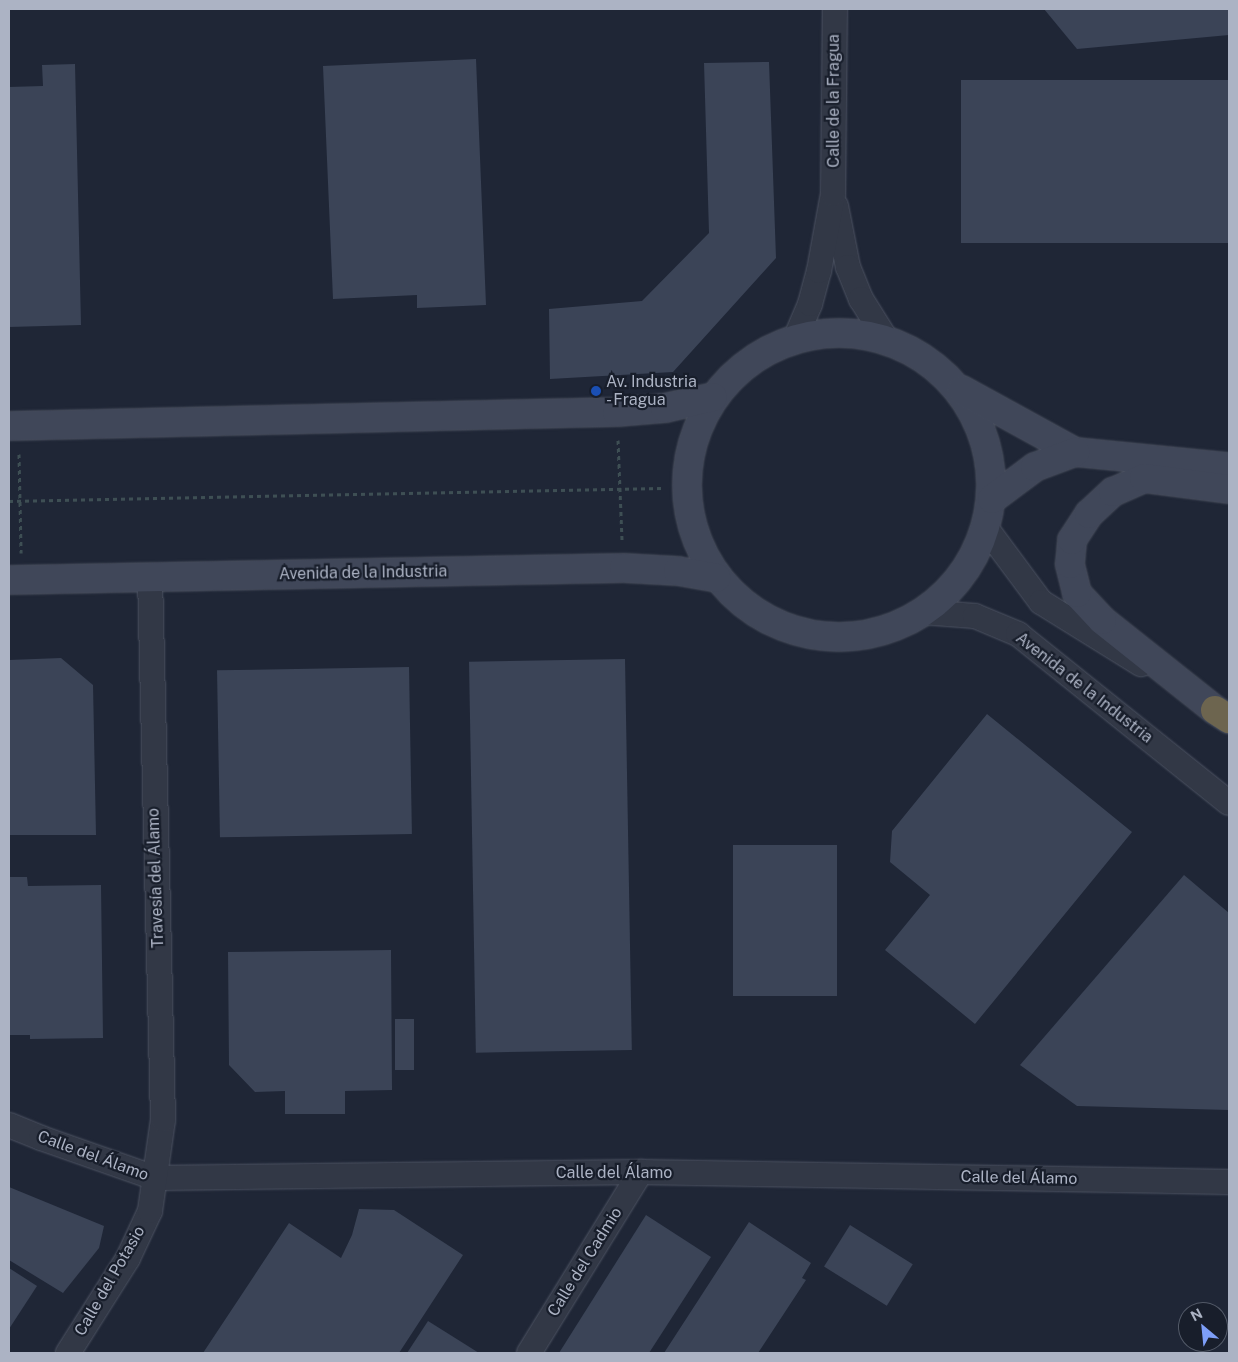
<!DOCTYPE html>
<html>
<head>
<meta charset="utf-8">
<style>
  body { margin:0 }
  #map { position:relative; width:1238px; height:1362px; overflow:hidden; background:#1f2636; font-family:"Public Sans",sans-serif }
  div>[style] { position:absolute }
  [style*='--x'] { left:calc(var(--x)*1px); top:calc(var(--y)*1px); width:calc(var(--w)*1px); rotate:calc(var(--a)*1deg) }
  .building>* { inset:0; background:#3b4457; transform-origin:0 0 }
  .path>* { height:3px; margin-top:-1.5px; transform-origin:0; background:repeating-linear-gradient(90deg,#3e4f54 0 4px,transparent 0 8px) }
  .roads { filter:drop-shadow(0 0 1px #4d5362) drop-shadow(0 0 1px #4d5362) }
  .street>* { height:24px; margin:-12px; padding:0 12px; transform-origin:12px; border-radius:12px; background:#323846 }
  .secondary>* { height:28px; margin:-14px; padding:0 14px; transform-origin:14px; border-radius:14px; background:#404759 }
  .secondary>.ring { margin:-14px; padding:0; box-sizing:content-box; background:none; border:28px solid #404759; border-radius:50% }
  .highway>* { height:28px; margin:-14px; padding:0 14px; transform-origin:14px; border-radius:14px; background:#6d654f }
  .dots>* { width:14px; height:14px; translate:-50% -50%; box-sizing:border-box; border:2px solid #181e2b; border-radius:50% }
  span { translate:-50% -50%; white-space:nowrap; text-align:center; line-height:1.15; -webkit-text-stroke:4.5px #181e2b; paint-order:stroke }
  .street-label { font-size:16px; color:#acb3c4 }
  .poi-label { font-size:16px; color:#acb3c4 }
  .left { translate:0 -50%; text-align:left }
  .frame { position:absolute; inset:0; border:10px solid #acb3c4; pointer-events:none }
  .north { position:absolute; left:1178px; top:1302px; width:50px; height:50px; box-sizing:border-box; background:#181e2b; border:1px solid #535a68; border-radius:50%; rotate:332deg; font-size:14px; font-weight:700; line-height:20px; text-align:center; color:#acb3c4 }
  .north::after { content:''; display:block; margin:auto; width:18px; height:22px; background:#7d9ef8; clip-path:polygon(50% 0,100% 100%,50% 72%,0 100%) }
</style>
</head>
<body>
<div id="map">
  <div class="building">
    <i style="clip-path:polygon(1044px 9px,1229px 9px,1229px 35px,1077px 49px)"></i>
    <i style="clip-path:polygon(476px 59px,486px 305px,417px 308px,417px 295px,333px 299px,323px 66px)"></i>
    <i style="clip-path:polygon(769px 62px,776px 258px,673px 372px,550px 379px,549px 309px,642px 301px,709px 233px,704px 63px)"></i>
    <i style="clip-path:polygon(75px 64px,81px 325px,9px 327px,9px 87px,43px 86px,42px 65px)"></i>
    <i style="left:1229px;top:80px;width:163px;height:268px;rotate:90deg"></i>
    <i style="clip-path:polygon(61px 658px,93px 685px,96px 835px,9px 835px,9px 660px)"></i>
    <i style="left:625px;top:659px;width:391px;height:156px;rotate:89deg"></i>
    <i style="left:409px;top:667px;width:167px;height:192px;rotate:89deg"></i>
    <i style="clip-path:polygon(987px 714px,1132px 832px,975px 1024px,885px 950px,930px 895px,890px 862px,892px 831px)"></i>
    <i style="left:837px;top:845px;width:151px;height:104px;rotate:90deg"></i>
    <i style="clip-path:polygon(1184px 875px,1229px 913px,1229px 1110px,1077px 1106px,1020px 1065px)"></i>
    <i style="clip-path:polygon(9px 877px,27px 877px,28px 886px,101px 885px,103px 1038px,30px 1039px,30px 1035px,9px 1035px)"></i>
    <i style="clip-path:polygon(391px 950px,392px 1090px,345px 1091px,345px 1114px,285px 1114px,285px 1091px,255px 1092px,229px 1065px,228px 952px)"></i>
    <i style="left:395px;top:1019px;width:19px;height:51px"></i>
    <i style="clip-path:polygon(9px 1187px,104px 1226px,99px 1248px,63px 1293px,9px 1260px)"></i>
    <i style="clip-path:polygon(359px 1209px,394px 1210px,463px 1255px,399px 1353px,203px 1353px,289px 1223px,341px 1258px,352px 1235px)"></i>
    <i style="clip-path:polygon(646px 1215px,711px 1257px,649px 1353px,559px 1353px)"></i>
    <i style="clip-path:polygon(749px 1222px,811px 1263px,802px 1278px,806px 1280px,758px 1353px,664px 1353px)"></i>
    <i style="left:850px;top:1225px;width:74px;height:49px;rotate:32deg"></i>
    <i style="clip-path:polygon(9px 1268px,37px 1286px,9px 1329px)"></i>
    <i style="clip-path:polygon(428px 1321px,479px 1353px,407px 1353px)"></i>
  </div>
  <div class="path">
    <i style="--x:618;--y:440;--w:101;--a:87.7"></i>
    <i style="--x:19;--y:454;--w:99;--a:88.8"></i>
    <i style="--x:9;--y:501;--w:654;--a:-1.14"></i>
  </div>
  <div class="roads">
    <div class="street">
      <i style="--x:836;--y:206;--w:62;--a:78.9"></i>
      <i style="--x:848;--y:267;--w:35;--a:68"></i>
      <i style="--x:861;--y:299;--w:47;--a:58"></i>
      <i style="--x:796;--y:337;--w:36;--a:-67"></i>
      <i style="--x:810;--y:304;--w:34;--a:-75"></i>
      <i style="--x:819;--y:271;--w:78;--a:-79.7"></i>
      <i style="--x:833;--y:194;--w:185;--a:-89.4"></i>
      <i style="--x:986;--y:528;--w:92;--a:53.4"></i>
      <i style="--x:1041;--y:602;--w:118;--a:31.8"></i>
      <i style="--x:922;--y:612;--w:53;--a:4.3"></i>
      <i style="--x:975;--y:616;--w:47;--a:22.7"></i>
      <i style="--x:1018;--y:634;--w:270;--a:38.7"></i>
      <i style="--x:9;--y:1125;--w:35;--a:22"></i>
      <i style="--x:41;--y:1138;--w:121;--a:19.3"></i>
      <i style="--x:155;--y:1178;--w:486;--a:-0.7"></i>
      <i style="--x:641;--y:1172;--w:588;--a:0.97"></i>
      <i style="--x:68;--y:1353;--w:112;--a:-57.7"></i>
      <i style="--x:128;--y:1258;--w:52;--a:-64.9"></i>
      <i style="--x:150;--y:1211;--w:92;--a:-81.9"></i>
      <i style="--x:163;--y:1120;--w:543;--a:-91.37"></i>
      <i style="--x:529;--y:1353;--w:213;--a:-58.3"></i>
    </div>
    <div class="secondary">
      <i class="ring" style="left:687px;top:333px;width:276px;height:276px"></i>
      <i style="--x:962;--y:390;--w:129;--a:28.8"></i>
      <i style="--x:1075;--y:452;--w:155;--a:5.6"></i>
      <i style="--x:9;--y:426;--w:608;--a:-1.32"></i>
      <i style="--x:617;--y:412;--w:48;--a:-4.8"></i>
      <i style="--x:665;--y:408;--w:49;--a:-12.9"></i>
      <i style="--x:992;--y:499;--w:54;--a:-36.7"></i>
      <i style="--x:1035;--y:467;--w:43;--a:-20.6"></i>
      <i style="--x:9;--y:580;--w:615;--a:-1.12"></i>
      <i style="--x:624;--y:568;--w:54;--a:3.2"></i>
      <i style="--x:678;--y:571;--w:39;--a:10"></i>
      <i style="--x:1215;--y:710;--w:144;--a:-141.5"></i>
      <i style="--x:1102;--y:620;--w:37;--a:-133"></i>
      <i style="--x:1077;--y:593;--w:30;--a:-104"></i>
      <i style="--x:1070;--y:564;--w:24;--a:-85"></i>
      <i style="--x:1072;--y:540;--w:31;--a:-57"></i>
      <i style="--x:1089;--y:514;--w:33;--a:-43"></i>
      <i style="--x:1113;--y:492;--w:34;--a:-24"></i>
      <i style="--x:1144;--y:478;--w:86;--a:7.4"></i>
    </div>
    <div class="highway">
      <i style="--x:1215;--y:710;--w:17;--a:33"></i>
    </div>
  </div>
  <div class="dots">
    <i style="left:596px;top:391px;background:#1a4fb4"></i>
  </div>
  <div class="street-label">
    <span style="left:834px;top:101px;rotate:-90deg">Calle de la Fragua</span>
    <span style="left:363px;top:573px;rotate:-1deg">Avenida de la Industria</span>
    <span style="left:1084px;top:688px;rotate:38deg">Avenida de la Industria</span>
    <span style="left:156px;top:878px;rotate:-92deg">Travesía del Álamo</span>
    <span style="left:93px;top:1156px;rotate:20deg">Calle del Álamo</span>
    <span style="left:614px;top:1173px">Calle del Álamo</span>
    <span style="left:1019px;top:1178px;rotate:1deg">Calle del Álamo</span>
    <span style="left:585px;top:1262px;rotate:-58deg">Calle del Cadmio</span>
    <span style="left:110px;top:1281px;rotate:-60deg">Calle del Potasio</span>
  </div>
  <div class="poi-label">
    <span class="left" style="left:606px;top:391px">Av. Industria<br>- Fragua</span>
  </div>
  <div class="frame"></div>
  <div class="north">N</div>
</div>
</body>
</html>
